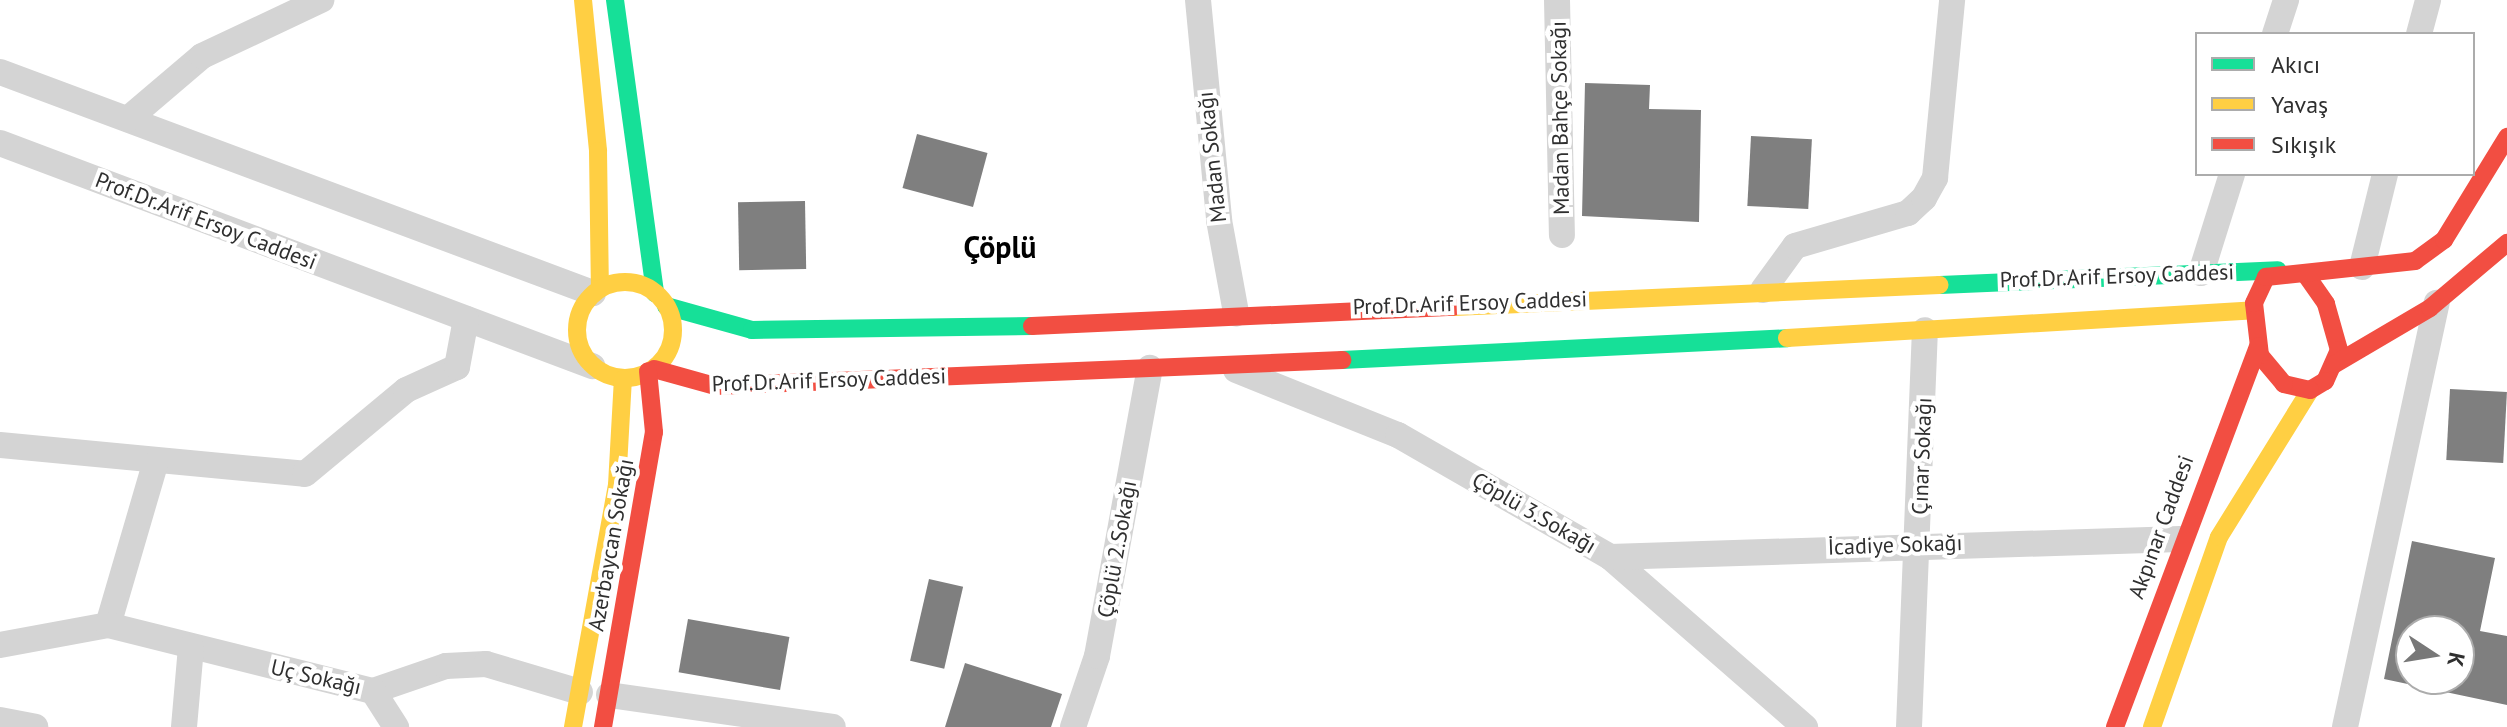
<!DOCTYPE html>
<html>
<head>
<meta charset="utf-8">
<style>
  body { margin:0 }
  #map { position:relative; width:2507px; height:727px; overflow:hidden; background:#fff; font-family:"PT Sans",sans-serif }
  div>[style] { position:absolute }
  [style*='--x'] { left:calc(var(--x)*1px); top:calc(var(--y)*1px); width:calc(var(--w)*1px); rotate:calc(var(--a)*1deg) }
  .building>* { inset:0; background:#7f7f7f; transform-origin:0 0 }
  .street>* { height:26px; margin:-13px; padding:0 13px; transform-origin:13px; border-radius:13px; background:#d4d4d4 }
  .fast>* { height:18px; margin:-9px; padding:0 9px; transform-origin:9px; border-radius:9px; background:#16e098 }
  .slow>* { height:18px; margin:-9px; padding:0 9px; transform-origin:9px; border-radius:9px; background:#ffcf43 }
  .slow>.ring { margin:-9px; padding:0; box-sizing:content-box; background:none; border:18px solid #ffcf43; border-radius:50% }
  .jam>* { height:18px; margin:-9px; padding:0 9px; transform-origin:9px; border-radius:9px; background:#f24e42 }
  span { translate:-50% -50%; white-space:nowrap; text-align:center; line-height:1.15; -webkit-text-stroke:8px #fff; paint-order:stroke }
  .street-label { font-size:22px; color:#2f2f2f }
  .district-label { font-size:30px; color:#000; font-weight:700 }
  .legend { position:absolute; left:2195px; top:32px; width:280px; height:144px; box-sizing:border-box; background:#fff; border:2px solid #acacac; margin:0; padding:10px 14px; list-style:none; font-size:24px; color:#2f2f2f }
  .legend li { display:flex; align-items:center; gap:16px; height:40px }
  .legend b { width:40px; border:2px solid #acacac }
  .north { position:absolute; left:2395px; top:615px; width:80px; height:80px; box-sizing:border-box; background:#fff; border:2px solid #acacac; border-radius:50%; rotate:102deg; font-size:22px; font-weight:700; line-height:32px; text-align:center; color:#2f2f2f }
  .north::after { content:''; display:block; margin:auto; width:28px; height:36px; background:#787878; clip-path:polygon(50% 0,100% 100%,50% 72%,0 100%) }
</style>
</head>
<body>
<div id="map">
  <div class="building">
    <i style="clip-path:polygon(1585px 83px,1650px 85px,1649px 109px,1701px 110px,1699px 222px,1582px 216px)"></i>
    <i style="left:917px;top:134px;width:73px;height:56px;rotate:15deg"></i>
    <i style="left:1751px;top:136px;width:61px;height:70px;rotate:3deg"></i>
    <i style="left:805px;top:201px;width:68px;height:67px;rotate:89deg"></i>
    <i style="left:2450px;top:389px;width:57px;height:71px;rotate:3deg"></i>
    <i style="clip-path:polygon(evenodd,2412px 541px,2495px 558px,2480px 631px,2507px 636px,2507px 705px,2384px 679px,2412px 541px,2411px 631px,2459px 631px,2459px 679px,2411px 679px,2411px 631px)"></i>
    <i style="left:929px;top:579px;width:35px;height:84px;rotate:13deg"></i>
    <i style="left:688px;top:619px;width:103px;height:54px;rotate:10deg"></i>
    <i style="clip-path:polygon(965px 663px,1062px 694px,1051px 727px,945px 727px)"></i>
  </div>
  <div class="street">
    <i style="--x:1198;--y:0;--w:221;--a:84.5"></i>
    <i style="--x:1219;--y:220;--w:95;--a:79.6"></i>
    <i style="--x:1557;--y:0;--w:235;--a:88.8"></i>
    <i style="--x:2275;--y:34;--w:36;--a:-72"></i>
    <i style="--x:2419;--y:34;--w:35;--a:-75"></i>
    <i style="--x:0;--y:72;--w:633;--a:20.44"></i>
    <i style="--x:128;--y:119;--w:97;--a:-40.4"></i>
    <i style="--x:202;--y:56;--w:132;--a:-25.2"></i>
    <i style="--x:0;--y:143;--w:633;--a:20.64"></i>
    <i style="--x:2362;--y:267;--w:96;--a:-76.1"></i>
    <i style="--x:2201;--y:273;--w:104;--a:-72.6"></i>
    <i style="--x:1763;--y:290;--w:54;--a:-54"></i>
    <i style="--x:1795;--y:246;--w:118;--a:-16.3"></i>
    <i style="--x:1908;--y:213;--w:22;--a:-43"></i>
    <i style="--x:1924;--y:198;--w:23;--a:-61"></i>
    <i style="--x:1935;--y:178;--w:179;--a:-84.5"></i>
    <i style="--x:1236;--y:370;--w:175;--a:21.9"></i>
    <i style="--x:1398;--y:435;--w:245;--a:29.9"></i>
    <i style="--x:1610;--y:557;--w:259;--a:41.1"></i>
    <i style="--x:0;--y:445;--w:306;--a:5.4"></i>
    <i style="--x:305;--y:474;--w:131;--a:-39.7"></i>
    <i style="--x:406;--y:390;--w:56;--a:-24.3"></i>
    <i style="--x:457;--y:367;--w:49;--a:-79.4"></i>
    <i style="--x:1610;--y:557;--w:570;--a:-1.81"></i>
    <i style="--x:108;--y:625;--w:168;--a:-73.7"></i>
    <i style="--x:0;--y:645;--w:110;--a:-10.5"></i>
    <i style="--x:108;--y:625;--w:273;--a:14"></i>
    <i style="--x:373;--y:691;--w:77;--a:-18.9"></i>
    <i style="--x:446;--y:666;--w:40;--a:-2.9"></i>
    <i style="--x:486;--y:664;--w:98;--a:16.6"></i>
    <i style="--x:373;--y:691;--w:43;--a:57.4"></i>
    <i style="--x:609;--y:695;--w:226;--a:8.1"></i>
    <i style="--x:0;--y:720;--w:36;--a:11"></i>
    <i style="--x:184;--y:727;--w:80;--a:-85"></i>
    <i style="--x:1073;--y:727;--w:75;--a:-71.3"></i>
    <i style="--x:1097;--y:656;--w:293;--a:-79.6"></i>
    <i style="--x:1909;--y:727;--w:397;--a:-87.7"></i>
    <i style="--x:2345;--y:727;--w:434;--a:-77.8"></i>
  </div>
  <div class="fast">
    <i style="--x:615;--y:0;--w:296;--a:82.2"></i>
    <i style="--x:1940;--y:285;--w:338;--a:-2.5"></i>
    <i style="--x:666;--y:306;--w:89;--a:15.6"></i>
    <i style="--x:752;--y:330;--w:280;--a:-0.8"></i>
    <i style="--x:1342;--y:360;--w:446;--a:-2.8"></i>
  </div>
  <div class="slow">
    <i style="--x:583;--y:0;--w:152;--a:84.3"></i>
    <i style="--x:598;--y:151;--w:138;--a:89.2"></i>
    <i class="ring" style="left:577px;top:282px;width:78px;height:78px"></i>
    <i style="--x:1454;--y:307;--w:486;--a:-2.6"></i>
    <i style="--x:1787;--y:338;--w:468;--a:-3.4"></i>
    <i style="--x:573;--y:727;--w:246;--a:-79.7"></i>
    <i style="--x:617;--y:485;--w:106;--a:-86.8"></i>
    <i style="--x:2152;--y:727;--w:201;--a:-70.6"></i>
    <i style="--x:2219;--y:537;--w:173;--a:-58.2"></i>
  </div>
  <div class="jam">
    <i style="--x:2306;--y:275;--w:35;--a:55"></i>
    <i style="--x:2326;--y:304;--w:48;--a:74.2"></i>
    <i style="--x:2339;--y:350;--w:34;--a:114"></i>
    <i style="--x:2325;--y:381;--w:17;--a:149"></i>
    <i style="--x:2310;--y:390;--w:27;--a:-167"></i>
    <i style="--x:2284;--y:384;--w:38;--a:-130"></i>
    <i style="--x:2260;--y:355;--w:52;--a:-96.6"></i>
    <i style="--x:2254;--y:303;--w:29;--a:-65"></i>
    <i style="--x:2266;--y:277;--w:150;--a:-6.1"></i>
    <i style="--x:2415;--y:261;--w:36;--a:-36"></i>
    <i style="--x:2444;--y:240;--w:121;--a:-58.5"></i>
    <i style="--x:1032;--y:326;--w:422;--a:-2.6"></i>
    <i style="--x:2335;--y:364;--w:110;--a:-30.5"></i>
    <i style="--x:2430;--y:308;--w:101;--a:-40.2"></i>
    <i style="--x:654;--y:369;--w:63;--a:15.6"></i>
    <i style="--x:715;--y:386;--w:628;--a:-2.37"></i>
    <i style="--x:603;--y:727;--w:299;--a:-80.2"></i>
    <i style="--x:654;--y:432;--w:61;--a:-95.6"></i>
    <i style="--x:2115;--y:727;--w:407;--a:-69.4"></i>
  </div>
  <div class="street-label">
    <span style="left:1560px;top:118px;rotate:-91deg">Madan Bahçe Sokağı</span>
    <span style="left:1212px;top:157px;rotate:-96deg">Madan Sokağı</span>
    <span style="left:206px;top:221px;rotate:21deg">Prof.Dr.Arif Ersoy Caddesi</span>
    <span style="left:2117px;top:276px;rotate:-2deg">Prof.Dr.Arif Ersoy Caddesi</span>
    <span style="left:1470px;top:303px;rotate:-2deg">Prof.Dr.Arif Ersoy Caddesi</span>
    <span style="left:829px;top:380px;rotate:-2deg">Prof.Dr.Arif Ersoy Caddesi</span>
    <span style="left:1922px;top:456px;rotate:-88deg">Çınar Sokağı</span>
    <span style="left:1534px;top:513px;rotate:30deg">Çöplü 3.Sokağı</span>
    <span style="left:2161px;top:527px;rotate:-70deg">Akpınar Caddesi</span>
    <span style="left:611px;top:545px;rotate:-80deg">Azerbaycan Sokağı</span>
    <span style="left:1895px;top:545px;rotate:-2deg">İcadiye Sokağı</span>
    <span style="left:1117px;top:549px;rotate:-80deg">Çöplü 2.Sokağı</span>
    <span style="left:316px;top:677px;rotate:13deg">Uç Sokağı</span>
  </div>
  <div class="district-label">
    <span style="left:1000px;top:247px">Çöplü</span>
  </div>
  <ul class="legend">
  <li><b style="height:10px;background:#16e098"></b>Akıcı</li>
  <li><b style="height:10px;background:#ffcf43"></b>Yavaş</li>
  <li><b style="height:10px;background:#f24e42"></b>Sıkışık</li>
  </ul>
  <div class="north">K</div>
</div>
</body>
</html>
